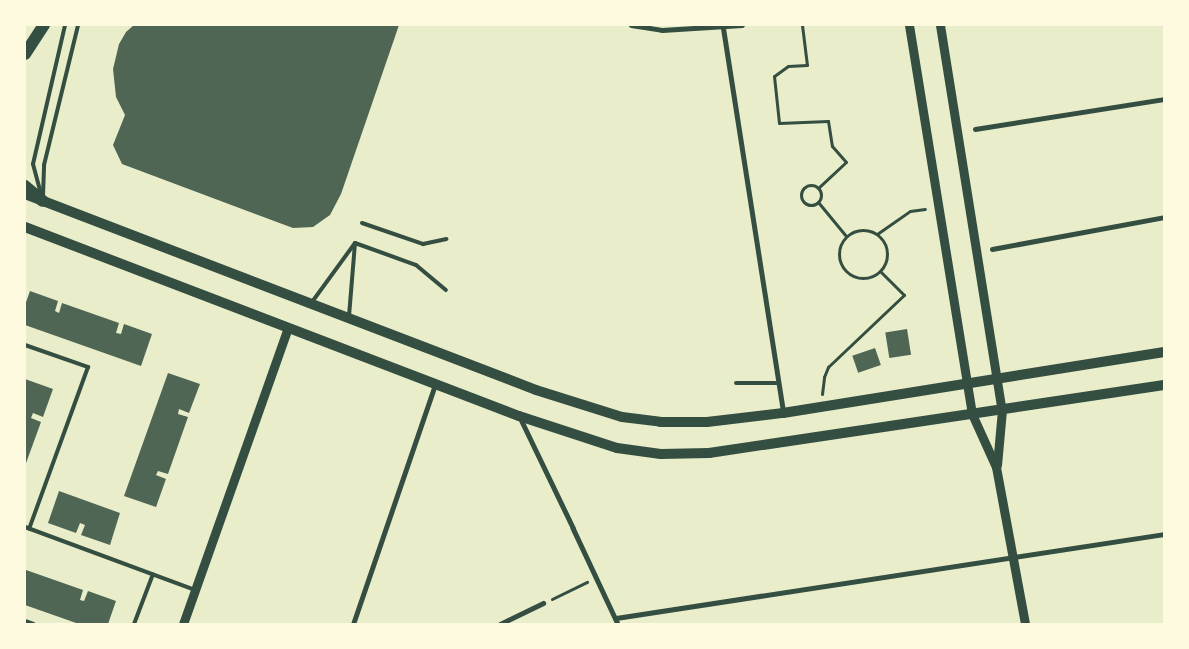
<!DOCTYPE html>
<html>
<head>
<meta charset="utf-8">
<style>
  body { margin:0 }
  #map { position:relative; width:1189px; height:649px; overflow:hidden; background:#e9edc9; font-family:"Source Sans 3",sans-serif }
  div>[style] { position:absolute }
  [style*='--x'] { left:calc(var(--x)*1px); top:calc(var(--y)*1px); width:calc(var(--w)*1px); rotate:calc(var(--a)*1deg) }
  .building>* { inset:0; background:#4f6655; transform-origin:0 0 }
  .path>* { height:3px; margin:-1.5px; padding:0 1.5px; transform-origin:1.5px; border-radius:1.5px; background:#344e41 }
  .path>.ring { margin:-1.5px; padding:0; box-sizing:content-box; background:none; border:3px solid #344e41; border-radius:50% }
  .service>* { height:4px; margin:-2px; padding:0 2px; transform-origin:2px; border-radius:2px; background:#344e41 }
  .pedestrian>* { height:4.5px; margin:-2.25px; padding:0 2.25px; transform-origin:2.25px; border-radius:2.25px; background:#344e41 }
  .minor>* { height:5px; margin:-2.5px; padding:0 2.5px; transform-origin:2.5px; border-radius:2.5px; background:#344e41 }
  .tertiary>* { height:9px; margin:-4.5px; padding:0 4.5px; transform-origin:4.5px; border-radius:4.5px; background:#344e41 }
  .secondary>* { height:10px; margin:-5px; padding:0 5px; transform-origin:5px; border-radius:5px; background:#344e41 }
  .primary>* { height:12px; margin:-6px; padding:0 6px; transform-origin:6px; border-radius:6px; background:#344e41 }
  span { translate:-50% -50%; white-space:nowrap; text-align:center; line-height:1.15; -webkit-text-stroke:4px #fefae0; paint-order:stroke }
  .frame { position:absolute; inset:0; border:26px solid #fefae0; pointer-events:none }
</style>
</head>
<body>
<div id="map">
  <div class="building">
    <i style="clip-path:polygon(134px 25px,399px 25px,341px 194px,330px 215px,313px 227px,293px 228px,122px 164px,113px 145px,125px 115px,116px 97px,113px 69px,119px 44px,126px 32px)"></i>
    <i style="clip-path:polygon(30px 291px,58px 301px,55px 311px,59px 313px,62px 303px,119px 323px,116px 333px,121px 334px,124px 324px,152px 334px,141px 366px,25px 325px,25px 305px)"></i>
    <i style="left:907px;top:329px;width:26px;height:22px;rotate:81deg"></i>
    <i style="left:875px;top:348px;width:18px;height:24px;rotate:71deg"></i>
    <i style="clip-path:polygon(168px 373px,200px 384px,189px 413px,179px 409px,178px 414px,188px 417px,168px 474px,158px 471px,156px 475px,166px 479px,156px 507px,124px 496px)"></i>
    <i style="clip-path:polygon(25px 379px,53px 389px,43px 417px,33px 413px,31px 418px,41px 422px,25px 466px)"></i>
    <i style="clip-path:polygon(59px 491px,120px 513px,110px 545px,81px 535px,85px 525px,80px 523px,76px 533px,48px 523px)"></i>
    <i style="clip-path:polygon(26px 570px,83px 590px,80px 600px,84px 601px,88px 591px,116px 601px,108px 624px,79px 624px,25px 605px)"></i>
  </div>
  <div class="path">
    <i style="--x:802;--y:25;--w:40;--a:82.9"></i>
    <i style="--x:807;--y:65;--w:19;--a:177"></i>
    <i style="--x:788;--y:66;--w:17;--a:144"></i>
    <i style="--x:774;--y:76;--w:47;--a:83.9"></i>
    <i style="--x:779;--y:123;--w:49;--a:-2.3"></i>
    <i style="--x:828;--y:121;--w:25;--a:81"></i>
    <i style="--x:832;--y:146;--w:21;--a:49"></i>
    <i style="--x:846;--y:162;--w:38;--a:137"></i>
    <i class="ring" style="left:801px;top:185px;width:17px;height:17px"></i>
    <i style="--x:818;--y:202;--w:44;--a:50.5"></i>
    <i class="ring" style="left:839px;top:230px;width:45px;height:45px"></i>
    <i style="--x:877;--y:234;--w:40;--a:-34.9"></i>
    <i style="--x:910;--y:211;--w:15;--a:-8"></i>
    <i style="--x:822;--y:394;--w:17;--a:-83"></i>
    <i style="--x:824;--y:377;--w:11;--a:-68"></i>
    <i style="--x:828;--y:367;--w:105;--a:-43.5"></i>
    <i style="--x:904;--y:295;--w:34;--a:-135"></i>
    <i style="--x:552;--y:599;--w:39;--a:-26"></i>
  </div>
  <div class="service">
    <i style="--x:41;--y:194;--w:31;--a:-105"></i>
    <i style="--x:33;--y:164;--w:143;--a:-77"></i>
    <i style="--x:43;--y:196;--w:31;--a:-88"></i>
    <i style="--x:44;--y:165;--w:144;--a:-76.3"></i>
    <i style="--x:362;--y:223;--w:65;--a:19"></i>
    <i style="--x:423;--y:244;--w:24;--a:-12"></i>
    <i style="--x:355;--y:243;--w:65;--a:19.8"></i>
    <i style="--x:416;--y:265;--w:39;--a:40"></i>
    <i style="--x:312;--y:302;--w:73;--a:-53.9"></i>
    <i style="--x:349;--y:316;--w:73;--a:-85.3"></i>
    <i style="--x:25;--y:345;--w:67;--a:19.2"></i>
    <i style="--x:88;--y:367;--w:172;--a:110"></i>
    <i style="--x:736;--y:383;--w:42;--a:0"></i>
    <i style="--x:25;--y:527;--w:181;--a:20.3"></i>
    <i style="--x:25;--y:621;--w:9;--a:18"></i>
    <i style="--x:134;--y:624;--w:53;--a:-69.2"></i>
  </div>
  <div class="pedestrian">
    <i style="--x:573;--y:528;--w:106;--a:64.9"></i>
  </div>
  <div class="minor">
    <i style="--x:631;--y:25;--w:31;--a:9"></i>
    <i style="--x:662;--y:30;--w:80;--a:-3.6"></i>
    <i style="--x:723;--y:28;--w:390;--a:81.1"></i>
    <i style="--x:975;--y:129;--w:191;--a:-9"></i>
    <i style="--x:992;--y:249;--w:175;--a:-10.5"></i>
    <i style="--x:519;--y:416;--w:124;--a:64.3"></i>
    <i style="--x:616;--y:618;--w:554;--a:-8.71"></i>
    <i style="--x:353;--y:624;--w:254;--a:-71.1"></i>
    <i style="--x:500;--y:624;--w:48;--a:-26"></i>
  </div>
  <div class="tertiary">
    <i style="--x:909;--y:25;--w:394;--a:80.8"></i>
    <i style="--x:972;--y:414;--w:58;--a:65.6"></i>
    <i style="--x:996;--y:467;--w:160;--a:79.5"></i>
    <i style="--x:940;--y:25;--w:390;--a:80.9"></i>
    <i style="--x:1002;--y:410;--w:55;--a:95.2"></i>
    <i style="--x:183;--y:624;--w:314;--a:-70.5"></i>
  </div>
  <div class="secondary">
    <i style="--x:25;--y:194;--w:547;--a:20.98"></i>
    <i style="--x:536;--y:390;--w:90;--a:17.4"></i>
    <i style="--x:622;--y:417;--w:38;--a:7"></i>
    <i style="--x:660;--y:422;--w:47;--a:0"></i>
    <i style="--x:707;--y:422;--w:77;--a:-6.8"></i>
    <i style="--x:783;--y:413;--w:386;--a:-9.1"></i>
    <i style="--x:25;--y:227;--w:529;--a:20.94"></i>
    <i style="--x:519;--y:416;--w:103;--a:18.1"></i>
    <i style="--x:617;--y:448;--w:44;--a:7.8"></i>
    <i style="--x:661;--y:454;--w:48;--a:-1.2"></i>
    <i style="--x:709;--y:453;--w:460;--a:-8.5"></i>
  </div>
  <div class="primary">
    <i style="--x:25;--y:54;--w:35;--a:-57"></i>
    <i style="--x:25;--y:186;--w:23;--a:40"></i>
  </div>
  <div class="frame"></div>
</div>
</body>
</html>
